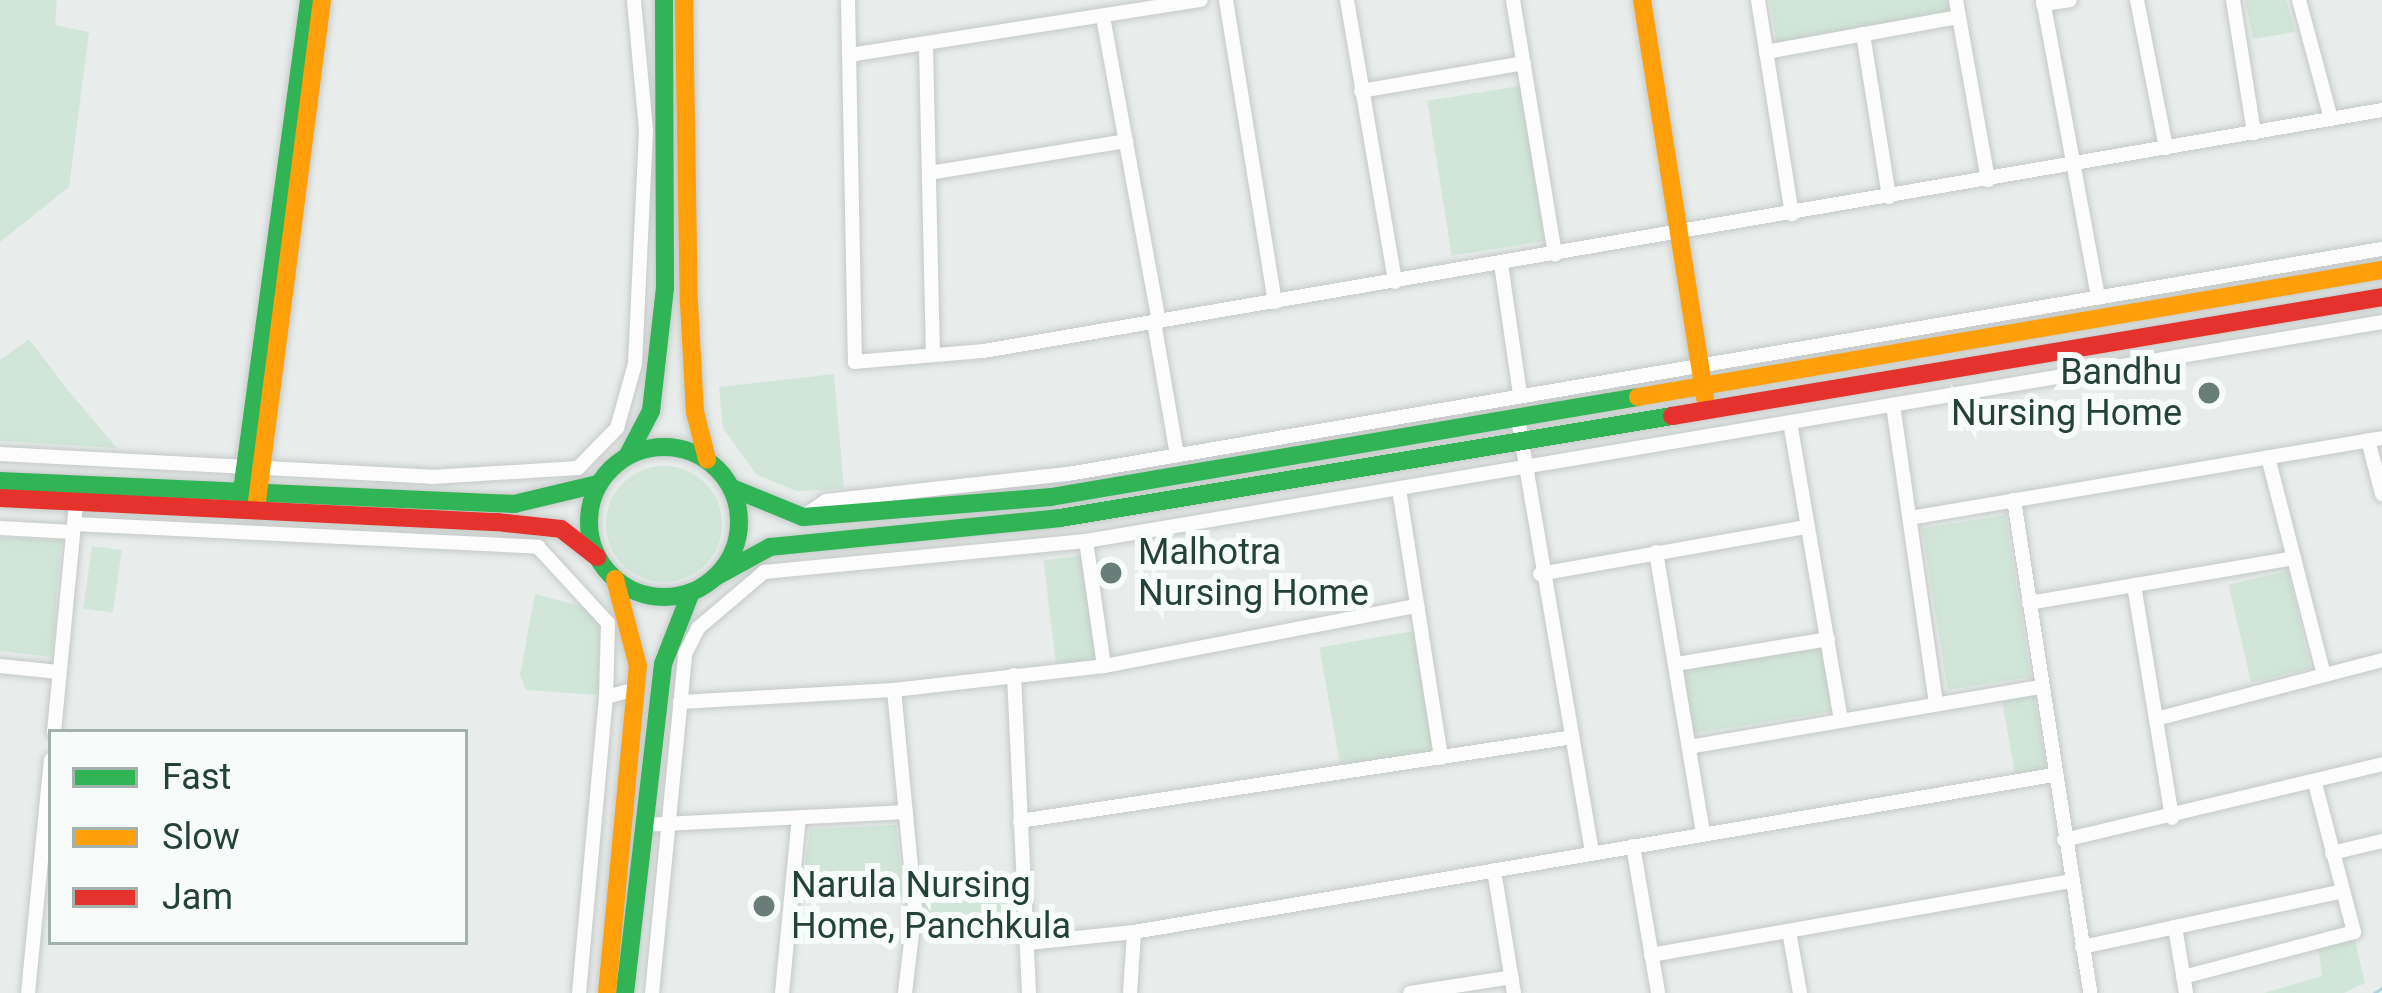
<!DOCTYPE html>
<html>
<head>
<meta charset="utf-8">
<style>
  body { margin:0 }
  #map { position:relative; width:2382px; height:993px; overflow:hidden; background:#e8edeb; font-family:Roboto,sans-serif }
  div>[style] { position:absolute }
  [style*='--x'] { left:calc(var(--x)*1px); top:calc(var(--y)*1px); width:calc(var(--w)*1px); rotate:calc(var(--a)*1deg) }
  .green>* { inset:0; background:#d1e6d8; transform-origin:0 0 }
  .round { border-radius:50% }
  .stream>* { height:3px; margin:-1.5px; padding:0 1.5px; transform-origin:1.5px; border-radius:1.5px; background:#a9d4db }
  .roads { filter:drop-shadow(0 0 3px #c5cac8) drop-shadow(0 0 3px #c5cac8) }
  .street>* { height:14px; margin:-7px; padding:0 7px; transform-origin:7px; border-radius:7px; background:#fcfcfc }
  .fast>* { height:18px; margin:-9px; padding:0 9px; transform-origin:9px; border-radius:9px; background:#30b455 }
  .fast>.ring { margin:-9px; padding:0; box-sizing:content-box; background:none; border:18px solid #30b455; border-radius:50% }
  .slow>* { height:18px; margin:-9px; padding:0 9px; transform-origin:9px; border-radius:9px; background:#ff9f0a }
  .jam>* { height:18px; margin:-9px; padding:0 9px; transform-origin:9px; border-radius:9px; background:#e5322d }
  .dots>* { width:33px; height:33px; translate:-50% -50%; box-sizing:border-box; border:6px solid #f7fbf9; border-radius:50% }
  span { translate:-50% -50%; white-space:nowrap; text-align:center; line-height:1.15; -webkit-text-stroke:12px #f7fbf9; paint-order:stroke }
  .poi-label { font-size:36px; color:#24423a }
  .right { translate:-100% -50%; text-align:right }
  .left { translate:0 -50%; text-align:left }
  .legend { position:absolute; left:48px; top:729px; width:420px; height:216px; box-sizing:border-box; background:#f7fbf9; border:3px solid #a3b1ad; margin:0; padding:15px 21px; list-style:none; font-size:36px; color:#24423a }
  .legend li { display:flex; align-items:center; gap:24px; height:60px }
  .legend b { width:60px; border:3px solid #a3b1ad }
</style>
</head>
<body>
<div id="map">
  <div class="green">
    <i style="clip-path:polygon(0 0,57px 0,55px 25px,89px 32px,69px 187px,0 242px)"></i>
    <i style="clip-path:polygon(1770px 0,1947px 0,1950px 15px,1777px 43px)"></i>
    <i style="clip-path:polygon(2245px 0,2286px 0,2295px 32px,2253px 39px)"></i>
    <i style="left:1520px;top:86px;width:157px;height:94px;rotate:81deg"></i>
    <i style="clip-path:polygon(29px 339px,67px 389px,117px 448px,0 441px,0 360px)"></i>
    <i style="clip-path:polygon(834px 374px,844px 489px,796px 491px,757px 475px,723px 428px,719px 387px)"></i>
    <i class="round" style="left:606px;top:466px;width:116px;height:116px"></i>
    <i style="left:2005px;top:515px;width:164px;height:84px;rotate:81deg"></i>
    <i style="clip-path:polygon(0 537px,61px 540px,52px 657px,0 651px)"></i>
    <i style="left:92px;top:546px;width:30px;height:63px;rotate:8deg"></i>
    <i style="left:1087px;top:555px;width:111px;height:44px;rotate:83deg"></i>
    <i style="left:2288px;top:571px;width:100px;height:61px;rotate:77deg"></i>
    <i style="clip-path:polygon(535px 594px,585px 607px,602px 622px,597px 695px,526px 690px,520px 675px)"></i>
    <i style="left:1413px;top:631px;width:123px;height:95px;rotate:80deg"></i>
    <i style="left:1824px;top:647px;width:65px;height:143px;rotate:81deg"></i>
    <i style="left:2033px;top:692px;width:79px;height:32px;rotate:80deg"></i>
    <i style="clip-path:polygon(896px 825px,903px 897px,802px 887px,810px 829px)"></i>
    <i style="clip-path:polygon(1023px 892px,1022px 941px,915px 925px,915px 899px)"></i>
    <i style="clip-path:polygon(2354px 936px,2365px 983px,2344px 993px,2264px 993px,2322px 976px,2318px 945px)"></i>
  </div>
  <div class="stream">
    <i style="--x:2374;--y:993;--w:9;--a:-32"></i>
  </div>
  <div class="roads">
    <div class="street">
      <i style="--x:848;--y:0;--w:362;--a:88.9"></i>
      <i style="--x:855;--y:362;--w:129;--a:-4.9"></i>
      <i style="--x:984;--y:351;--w:1419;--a:-9.78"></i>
      <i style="--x:1226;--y:0;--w:306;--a:80.8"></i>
      <i style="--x:1347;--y:0;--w:286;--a:80.3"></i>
      <i style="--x:1513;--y:0;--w:258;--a:80.6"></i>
      <i style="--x:1758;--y:0;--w:217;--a:81"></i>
      <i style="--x:1956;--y:0;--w:183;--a:79.9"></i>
      <i style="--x:2043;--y:0;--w:303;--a:79.5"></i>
      <i style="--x:2137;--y:0;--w:151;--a:78.9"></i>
      <i style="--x:2233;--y:0;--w:135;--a:81"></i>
      <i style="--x:2299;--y:0;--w:123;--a:74.9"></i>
      <i style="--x:2043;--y:4;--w:27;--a:-8"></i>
      <i style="--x:1103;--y:17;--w:310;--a:79.6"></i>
      <i style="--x:1863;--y:34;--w:165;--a:80.9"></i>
      <i style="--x:926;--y:48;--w:307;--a:88.7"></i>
      <i style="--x:1766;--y:52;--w:196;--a:-10.3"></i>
      <i style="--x:849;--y:55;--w:356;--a:-8.9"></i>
      <i style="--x:1361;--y:91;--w:165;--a:-9.7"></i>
      <i style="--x:929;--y:173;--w:200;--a:-9.2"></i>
      <i style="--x:1501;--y:264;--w:131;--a:81.7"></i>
      <i style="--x:1154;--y:322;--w:135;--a:80.2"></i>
      <i style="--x:1893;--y:405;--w:301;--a:81.8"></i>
      <i style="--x:1518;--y:419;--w:439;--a:80.3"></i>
      <i style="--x:1790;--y:422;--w:298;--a:80.3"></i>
      <i style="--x:2368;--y:440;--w:56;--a:75.5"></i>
      <i style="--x:0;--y:454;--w:433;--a:3"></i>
      <i style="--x:432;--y:477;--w:146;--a:-3.5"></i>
      <i style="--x:578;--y:468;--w:56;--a:-45.7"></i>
      <i style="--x:617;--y:428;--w:66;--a:-74.3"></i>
      <i style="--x:635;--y:364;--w:234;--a:-87.3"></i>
      <i style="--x:646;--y:130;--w:131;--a:-95.3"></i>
      <i style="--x:2268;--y:457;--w:225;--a:75.6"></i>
      <i style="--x:1399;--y:489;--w:272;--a:81.1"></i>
      <i style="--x:2014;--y:500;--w:499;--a:81.2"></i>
      <i style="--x:803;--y:517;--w:28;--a:-35"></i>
      <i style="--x:826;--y:501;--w:244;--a:-6.4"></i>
      <i style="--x:1068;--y:474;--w:1333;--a:-9.72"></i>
      <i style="--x:1910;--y:518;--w:479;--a:-9.6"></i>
      <i style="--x:74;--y:524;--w:465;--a:2.8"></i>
      <i style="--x:538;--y:547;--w:103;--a:47.4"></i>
      <i style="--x:608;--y:623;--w:74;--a:91.5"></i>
      <i style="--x:0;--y:528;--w:73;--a:3.1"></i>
      <i style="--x:1086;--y:541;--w:126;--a:81.8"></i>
      <i style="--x:1656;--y:552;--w:286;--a:80.5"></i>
      <i style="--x:1540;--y:574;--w:271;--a:-10"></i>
      <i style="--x:2134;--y:585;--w:236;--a:80.7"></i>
      <i style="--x:2029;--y:603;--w:269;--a:-9.6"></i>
      <i style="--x:1676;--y:664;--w:154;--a:-9.3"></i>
      <i style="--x:0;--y:666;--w:59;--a:5.8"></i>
      <i style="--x:1014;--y:675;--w:318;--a:87.3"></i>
      <i style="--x:894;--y:690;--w:219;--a:84.5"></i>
      <i style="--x:915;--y:908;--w:86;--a:96.7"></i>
      <i style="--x:680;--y:702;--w:214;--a:-3.2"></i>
      <i style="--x:894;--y:690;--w:211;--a:-6.5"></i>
      <i style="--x:1104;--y:666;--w:319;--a:-10.9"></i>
      <i style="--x:2156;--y:719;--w:234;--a:-14.6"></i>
      <i style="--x:54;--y:732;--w:241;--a:-84.5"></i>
      <i style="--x:1689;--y:747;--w:357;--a:-9.7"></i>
      <i style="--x:1020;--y:821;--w:553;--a:-8.63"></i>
      <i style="--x:644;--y:825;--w:262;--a:-2.8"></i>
      <i style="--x:2064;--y:840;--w:327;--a:-13.4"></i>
      <i style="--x:1633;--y:846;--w:149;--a:80.3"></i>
      <i style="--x:2332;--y:853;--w:51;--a:-13.5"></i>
      <i style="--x:1494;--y:870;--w:125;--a:80.8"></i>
      <i style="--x:2175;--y:927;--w:67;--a:80.5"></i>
      <i style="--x:1789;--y:931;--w:63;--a:79.9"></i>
      <i style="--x:1028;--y:943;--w:107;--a:-5.9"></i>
      <i style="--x:1134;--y:932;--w:932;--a:-9.69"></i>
      <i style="--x:2082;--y:947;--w:267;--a:-12.1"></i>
      <i style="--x:1651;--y:955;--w:426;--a:-10"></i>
      <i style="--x:2183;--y:977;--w:177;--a:-14.7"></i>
      <i style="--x:2354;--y:932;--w:154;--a:-104.7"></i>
      <i style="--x:28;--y:993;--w:234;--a:-84.4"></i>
      <i style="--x:579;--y:993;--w:297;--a:-84.8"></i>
      <i style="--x:606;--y:697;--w:31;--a:-15"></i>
      <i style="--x:652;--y:993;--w:341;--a:-84.4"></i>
      <i style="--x:685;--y:654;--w:29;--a:-63"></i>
      <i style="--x:698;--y:628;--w:87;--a:-40.3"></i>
      <i style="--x:764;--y:572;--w:323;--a:-5.5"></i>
      <i style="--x:1086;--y:541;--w:1314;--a:-9.59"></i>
      <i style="--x:782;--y:993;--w:176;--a:-84.5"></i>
      <i style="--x:1130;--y:993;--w:61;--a:-86.2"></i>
      <i style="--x:1410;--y:993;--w:103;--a:-8.9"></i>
    </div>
    <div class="fast">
      <i class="ring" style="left:589px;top:447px;width:132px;height:132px"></i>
      <i style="--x:628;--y:455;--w:50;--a:-62.4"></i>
      <i style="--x:651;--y:411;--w:124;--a:-83.5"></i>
      <i style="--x:665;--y:288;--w:288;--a:-90.2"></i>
      <i style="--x:0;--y:481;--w:515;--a:2.56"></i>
      <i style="--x:514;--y:504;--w:86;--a:-13.4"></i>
      <i style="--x:732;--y:488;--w:77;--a:22.2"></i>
      <i style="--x:803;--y:517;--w:249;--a:-4.6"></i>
      <i style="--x:1051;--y:497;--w:595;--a:-9.67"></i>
      <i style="--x:241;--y:498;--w:503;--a:-82.22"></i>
      <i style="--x:715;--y:577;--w:63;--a:-28.6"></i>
      <i style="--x:770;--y:547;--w:291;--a:-5.7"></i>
      <i style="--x:1060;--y:518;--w:620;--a:-9.46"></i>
      <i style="--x:625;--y:993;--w:331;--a:-83.4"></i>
      <i style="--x:663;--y:664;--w:77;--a:-68.7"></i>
    </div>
    <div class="slow">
      <i style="--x:684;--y:0;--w:302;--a:89.1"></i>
      <i style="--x:689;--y:302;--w:110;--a:86.9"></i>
      <i style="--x:695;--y:412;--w:49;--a:75.7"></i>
      <i style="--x:1642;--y:0;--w:403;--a:81"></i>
      <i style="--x:1638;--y:397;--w:755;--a:-9.69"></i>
      <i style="--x:257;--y:501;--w:505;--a:-82.61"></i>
      <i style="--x:607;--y:993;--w:328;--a:-84.6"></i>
      <i style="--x:638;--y:666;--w:90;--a:-104.8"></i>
    </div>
    <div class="jam">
      <i style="--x:1672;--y:416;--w:720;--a:-9.51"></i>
      <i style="--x:0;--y:498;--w:498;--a:2.8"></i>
      <i style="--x:497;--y:522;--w:64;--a:6.2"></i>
      <i style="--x:561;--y:529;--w:46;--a:37.9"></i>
    </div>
  </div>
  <div class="dots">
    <i style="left:2209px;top:393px;background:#697e78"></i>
    <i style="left:1111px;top:573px;background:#697e78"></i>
    <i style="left:764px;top:906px;background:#697e78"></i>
  </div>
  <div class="poi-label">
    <span class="right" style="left:2182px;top:393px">Bandhu<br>Nursing Home</span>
    <span class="left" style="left:1138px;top:573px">Malhotra<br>Nursing Home</span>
    <span class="left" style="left:791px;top:906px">Narula Nursing<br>Home, Panchkula</span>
  </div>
  <ul class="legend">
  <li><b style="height:15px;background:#30b455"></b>Fast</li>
  <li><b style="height:15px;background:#ff9f0a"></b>Slow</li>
  <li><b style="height:15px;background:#e5322d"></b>Jam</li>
  </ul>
</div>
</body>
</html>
